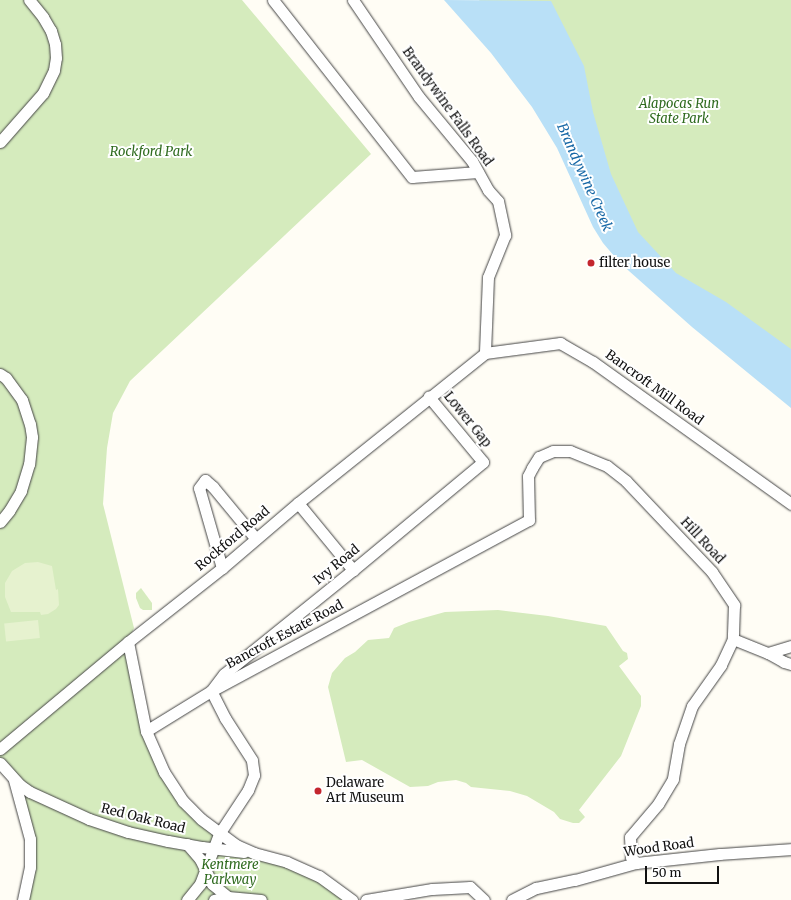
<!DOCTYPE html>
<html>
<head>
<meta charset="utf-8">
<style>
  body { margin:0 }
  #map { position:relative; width:791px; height:900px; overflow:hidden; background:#fffdf5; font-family:Merriweather,serif }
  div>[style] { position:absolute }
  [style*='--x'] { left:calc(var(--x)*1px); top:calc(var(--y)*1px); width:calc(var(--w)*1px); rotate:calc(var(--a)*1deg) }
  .green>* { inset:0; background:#d5ebbd }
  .pitch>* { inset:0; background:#e6f2cf; transform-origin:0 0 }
  .water>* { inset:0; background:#b9e0f7 }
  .roads { filter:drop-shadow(0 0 1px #444) drop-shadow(0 0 1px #444) }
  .minor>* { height:11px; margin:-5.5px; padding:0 5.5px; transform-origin:5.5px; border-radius:5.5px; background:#fff }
  .dots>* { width:11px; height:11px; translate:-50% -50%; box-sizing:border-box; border:2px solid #fff; border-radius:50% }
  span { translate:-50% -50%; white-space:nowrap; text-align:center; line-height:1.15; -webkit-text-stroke:4px #fff; paint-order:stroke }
  .park-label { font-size:13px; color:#2f6b1f; font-style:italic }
  .street-label { font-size:13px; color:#111 }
  .poi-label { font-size:13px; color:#111 }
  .left { translate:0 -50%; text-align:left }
  .water-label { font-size:14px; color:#1768a6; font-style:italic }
  .scale { position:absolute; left:645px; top:866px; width:74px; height:18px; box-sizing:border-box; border:2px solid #111; border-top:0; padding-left:5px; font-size:12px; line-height:14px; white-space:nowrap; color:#111; -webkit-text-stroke:3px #fff; paint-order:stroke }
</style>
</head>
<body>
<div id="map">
  <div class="green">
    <i style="clip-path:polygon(0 0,242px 0,371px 154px,130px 381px,113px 413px,107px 448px,103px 504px,134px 628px,128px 642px,146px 731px,164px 772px,219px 834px,213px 848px,287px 862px,352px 900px,23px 900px,30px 867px,19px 797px,0 763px)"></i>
    <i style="clip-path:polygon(479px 0,791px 0,791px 393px,636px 266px)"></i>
    <i style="clip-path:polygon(141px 588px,152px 603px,152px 610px,143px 610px,140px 608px,136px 598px,136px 593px)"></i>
    <i style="clip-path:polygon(498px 610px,548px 616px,606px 626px,623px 651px,627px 653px,628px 659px,619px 666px,641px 696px,641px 706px,621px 756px,579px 810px,585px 817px,579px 823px,573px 823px,560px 819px,554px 812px,527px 796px,510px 791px,471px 787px,466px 783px,456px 780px,438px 782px,428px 786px,410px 787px,362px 760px,346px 762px,328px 687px,332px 673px,345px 658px,355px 652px,368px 640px,389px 638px,394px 628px,409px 622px,445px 612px)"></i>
  </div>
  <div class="pitch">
    <i style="clip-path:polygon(38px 562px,52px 566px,56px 590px,58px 589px,59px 605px,56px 609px,48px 614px,41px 615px,40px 612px,11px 612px,5px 597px,5px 583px,12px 571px,25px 563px)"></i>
    <i style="left:38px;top:620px;width:18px;height:34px;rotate:84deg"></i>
  </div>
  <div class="water">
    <i style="clip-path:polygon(444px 0,551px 1px,584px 66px,593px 112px,611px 174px,638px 232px,676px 273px,726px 302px,791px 349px,791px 408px,692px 327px,620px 263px,603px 243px,593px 227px,557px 148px,532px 107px,491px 53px)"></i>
  </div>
  <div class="roads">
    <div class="minor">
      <i style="--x:273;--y:0;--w:225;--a:51.9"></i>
      <i style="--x:412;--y:177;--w:66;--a:-4.3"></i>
      <i style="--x:353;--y:0;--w:117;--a:55.8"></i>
      <i style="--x:419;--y:97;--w:83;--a:50.4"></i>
      <i style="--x:472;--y:161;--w:33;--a:61"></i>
      <i style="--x:488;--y:190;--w:15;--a:48"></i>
      <i style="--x:498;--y:201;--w:35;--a:78"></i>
      <i style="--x:505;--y:235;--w:45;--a:112"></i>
      <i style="--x:488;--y:277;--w:76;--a:92.3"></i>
      <i style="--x:0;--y:142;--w:65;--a:-48.7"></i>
      <i style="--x:43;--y:93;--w:25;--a:-64"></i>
      <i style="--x:54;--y:70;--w:12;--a:-81"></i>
      <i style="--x:56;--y:58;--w:14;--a:-94"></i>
      <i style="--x:55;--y:44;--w:14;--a:-107"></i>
      <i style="--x:51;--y:31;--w:16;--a:-120"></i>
      <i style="--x:43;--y:17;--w:22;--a:-129"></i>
      <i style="--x:485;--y:353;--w:76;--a:-7.6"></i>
      <i style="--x:560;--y:343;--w:38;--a:30"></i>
      <i style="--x:593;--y:362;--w:244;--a:35.6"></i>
      <i style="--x:0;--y:374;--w:7;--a:34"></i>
      <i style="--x:6;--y:378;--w:27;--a:54"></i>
      <i style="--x:22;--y:400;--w:25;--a:72"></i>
      <i style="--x:30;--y:424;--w:13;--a:81"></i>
      <i style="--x:32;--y:437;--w:27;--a:96"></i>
      <i style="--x:29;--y:464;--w:28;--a:107"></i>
      <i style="--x:21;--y:491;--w:23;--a:121"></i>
      <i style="--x:9;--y:511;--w:14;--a:129"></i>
      <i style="--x:298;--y:503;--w:87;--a:50.6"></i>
      <i style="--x:222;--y:568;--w:83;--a:-106"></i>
      <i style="--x:199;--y:488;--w:10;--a:-53"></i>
      <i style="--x:205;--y:480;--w:11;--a:41"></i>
      <i style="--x:213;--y:487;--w:67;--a:50.4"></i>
      <i style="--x:733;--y:639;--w:38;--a:22"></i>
      <i style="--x:768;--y:653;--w:18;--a:29"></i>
      <i style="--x:784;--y:662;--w:7;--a:16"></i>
      <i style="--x:128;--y:642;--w:91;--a:78.6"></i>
      <i style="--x:146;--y:731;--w:45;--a:66.3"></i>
      <i style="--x:164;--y:772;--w:35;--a:57"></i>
      <i style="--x:183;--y:801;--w:25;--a:45"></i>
      <i style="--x:201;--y:819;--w:44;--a:36.6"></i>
      <i style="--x:236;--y:845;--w:20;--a:24"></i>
      <i style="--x:254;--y:853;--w:34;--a:15"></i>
      <i style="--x:287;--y:862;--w:35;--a:24"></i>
      <i style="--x:319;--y:876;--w:41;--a:36"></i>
      <i style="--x:768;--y:653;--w:24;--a:-17"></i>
      <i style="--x:146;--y:731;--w:76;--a:-31.6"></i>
      <i style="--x:211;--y:691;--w:361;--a:-28.3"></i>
      <i style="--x:529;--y:520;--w:44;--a:-91.3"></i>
      <i style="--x:528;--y:476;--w:9;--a:-63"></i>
      <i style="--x:532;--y:468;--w:13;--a:-58"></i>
      <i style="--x:539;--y:457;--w:15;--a:-23"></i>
      <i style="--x:553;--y:451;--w:17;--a:0"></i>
      <i style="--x:570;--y:451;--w:40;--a:22"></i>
      <i style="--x:607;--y:466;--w:24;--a:38"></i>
      <i style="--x:626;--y:481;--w:125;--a:46.6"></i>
      <i style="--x:712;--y:572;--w:40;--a:56"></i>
      <i style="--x:734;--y:605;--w:34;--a:92"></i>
      <i style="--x:733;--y:639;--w:29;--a:115"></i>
      <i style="--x:721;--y:665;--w:50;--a:125.3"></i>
      <i style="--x:692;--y:706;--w:40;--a:108.9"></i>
      <i style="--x:679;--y:744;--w:36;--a:100"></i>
      <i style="--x:673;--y:779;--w:29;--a:121"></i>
      <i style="--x:658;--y:804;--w:43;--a:130.3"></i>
      <i style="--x:630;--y:837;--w:20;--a:87"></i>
      <i style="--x:631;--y:857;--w:8;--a:50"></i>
      <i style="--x:0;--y:749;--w:167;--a:-39.9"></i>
      <i style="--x:128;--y:642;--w:120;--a:-38.2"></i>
      <i style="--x:222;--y:568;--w:100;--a:-40.5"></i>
      <i style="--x:298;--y:503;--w:240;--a:-38.7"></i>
      <i style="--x:0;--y:763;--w:30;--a:48"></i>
      <i style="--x:20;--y:785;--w:12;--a:35"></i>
      <i style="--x:30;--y:792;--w:65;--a:24.6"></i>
      <i style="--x:89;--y:819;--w:41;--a:18.4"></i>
      <i style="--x:128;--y:832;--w:41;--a:12.7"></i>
      <i style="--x:168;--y:841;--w:35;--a:10"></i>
      <i style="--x:202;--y:847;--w:42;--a:6.8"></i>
      <i style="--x:14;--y:780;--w:61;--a:74.8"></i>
      <i style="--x:30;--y:839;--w:28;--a:90"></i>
      <i style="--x:30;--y:867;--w:34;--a:102"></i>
      <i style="--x:187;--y:844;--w:20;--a:49"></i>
      <i style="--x:200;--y:859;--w:28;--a:64"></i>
      <i style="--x:212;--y:884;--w:21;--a:39"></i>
      <i style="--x:187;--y:900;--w:21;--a:-51"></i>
      <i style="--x:200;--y:884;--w:53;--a:-69.2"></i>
      <i style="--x:219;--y:834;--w:53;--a:-56.6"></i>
      <i style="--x:248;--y:790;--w:16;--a:-68"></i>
      <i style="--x:254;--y:775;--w:15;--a:-98"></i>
      <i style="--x:252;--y:760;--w:50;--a:-122.7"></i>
      <i style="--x:225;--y:718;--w:30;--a:-117"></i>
      <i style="--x:211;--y:691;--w:21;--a:-53"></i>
      <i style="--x:224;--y:674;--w:166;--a:-38.9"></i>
      <i style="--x:353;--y:570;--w:169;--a:-39.7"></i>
      <i style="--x:483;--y:462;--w:85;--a:-129.7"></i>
      <i style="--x:214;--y:900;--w:14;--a:-12"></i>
      <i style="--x:228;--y:897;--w:33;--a:5"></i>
      <i style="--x:366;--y:900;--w:67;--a:-9.5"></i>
      <i style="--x:432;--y:889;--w:38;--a:-3"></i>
      <i style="--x:470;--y:887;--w:19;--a:43"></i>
      <i style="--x:512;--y:900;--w:27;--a:-27"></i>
      <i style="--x:536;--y:888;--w:40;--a:-12"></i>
      <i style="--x:575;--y:880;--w:63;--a:-15.6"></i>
      <i style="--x:636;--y:863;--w:84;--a:-6.1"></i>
      <i style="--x:720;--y:854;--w:71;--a:-4"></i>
    </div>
  </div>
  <div class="dots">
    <i style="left:591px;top:263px;background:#c4262e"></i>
    <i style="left:318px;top:791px;background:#c4262e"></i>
  </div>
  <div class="park-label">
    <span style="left:679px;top:112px">Alapocas Run<br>State Park</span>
    <span style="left:151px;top:152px">Rockford Park</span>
    <span style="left:230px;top:873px">Kentmere<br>Parkway</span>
  </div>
  <div class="street-label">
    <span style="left:447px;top:107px;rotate:54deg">Brandywine Falls Road</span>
    <span style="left:654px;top:388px;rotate:36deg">Bancroft Mill Road</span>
    <span style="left:467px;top:420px;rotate:51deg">Lower Gap</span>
    <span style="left:233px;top:539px;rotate:-40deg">Rockford Road</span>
    <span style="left:702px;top:541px;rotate:47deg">Hill Road</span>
    <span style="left:337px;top:565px;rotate:-39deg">Ivy Road</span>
    <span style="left:285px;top:635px;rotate:-28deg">Bancroft Estate Road</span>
    <span style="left:143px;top:819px;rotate:14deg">Red Oak Road</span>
    <span style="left:659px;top:848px;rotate:-8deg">Wood Road</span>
  </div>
  <div class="poi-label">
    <span class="left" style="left:599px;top:263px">filter house</span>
    <span class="left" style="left:326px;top:791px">Delaware<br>Art Museum</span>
  </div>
  <div class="water-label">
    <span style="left:585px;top:177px;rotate:66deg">Brandywine Creek</span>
  </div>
  <div class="scale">50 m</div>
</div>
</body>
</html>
